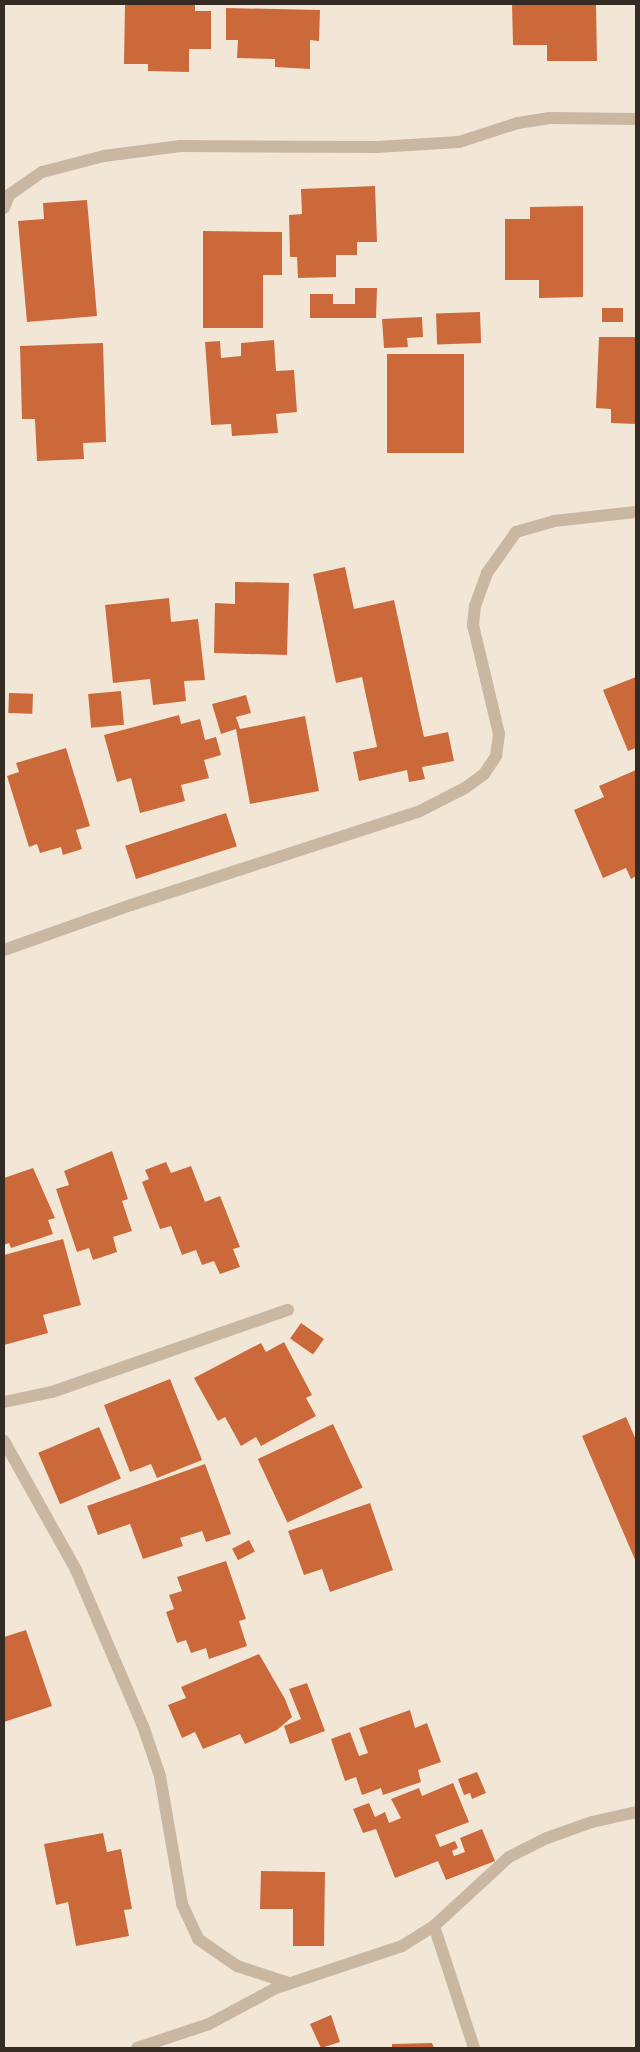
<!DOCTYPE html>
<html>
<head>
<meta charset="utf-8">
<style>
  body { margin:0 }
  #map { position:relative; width:640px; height:2052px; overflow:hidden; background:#f2e7d6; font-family:"Nunito Sans",sans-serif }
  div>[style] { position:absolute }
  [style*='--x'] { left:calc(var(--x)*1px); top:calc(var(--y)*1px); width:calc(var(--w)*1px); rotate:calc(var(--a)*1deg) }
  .building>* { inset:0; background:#cc693a; transform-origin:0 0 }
  .minor>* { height:12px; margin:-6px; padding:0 6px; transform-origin:6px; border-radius:6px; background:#cab7a2 }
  span { translate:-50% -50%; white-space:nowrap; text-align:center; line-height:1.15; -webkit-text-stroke:4px #faf1e2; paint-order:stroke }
  .frame { position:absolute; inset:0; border:5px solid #342b25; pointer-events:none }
</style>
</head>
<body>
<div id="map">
  <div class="building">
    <i style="clip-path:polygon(125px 4px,195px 4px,195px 11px,211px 11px,211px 49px,189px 49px,189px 72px,148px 71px,148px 64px,124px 64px)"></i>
    <i style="clip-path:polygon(512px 4px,596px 4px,597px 61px,547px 61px,547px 45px,513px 45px)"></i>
    <i style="clip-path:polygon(226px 8px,320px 10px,319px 41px,310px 40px,310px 69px,275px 67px,275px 59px,237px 58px,238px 40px,226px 40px)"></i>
    <i style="clip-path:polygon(375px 186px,377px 242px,357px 242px,357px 255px,336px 255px,336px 277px,298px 278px,297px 257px,290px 257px,289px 215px,302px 214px,301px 189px)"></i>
    <i style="clip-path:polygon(87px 200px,97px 316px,27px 322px,18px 221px,44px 219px,43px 203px)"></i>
    <i style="clip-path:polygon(583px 206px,583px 297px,539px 298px,539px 280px,505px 280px,505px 219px,530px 219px,530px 207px)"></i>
    <i style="clip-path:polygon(203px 231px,282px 232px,282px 275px,263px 275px,263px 328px,203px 328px)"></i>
    <i style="clip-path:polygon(355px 288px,377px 288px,376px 318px,310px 318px,310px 294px,333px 294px,333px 304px,355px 304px)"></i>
    <i style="left:602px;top:308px;width:21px;height:14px"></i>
    <i style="left:480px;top:312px;width:31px;height:44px;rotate:88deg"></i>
    <i style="clip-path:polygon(422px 317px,423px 337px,407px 338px,408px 347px,384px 348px,382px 319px)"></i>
    <i style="clip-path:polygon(599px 337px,636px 337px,636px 424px,611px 423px,611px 409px,596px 408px)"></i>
    <i style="clip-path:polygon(274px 340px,276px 371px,294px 370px,297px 412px,276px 414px,278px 433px,232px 436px,231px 424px,211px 425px,205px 342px,220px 341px,221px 358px,241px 356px,241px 343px)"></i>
    <i style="clip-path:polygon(103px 343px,106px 442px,83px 443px,84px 459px,37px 461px,35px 419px,22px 419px,20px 346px)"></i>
    <i style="left:387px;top:354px;width:77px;height:99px"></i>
    <i style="clip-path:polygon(345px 567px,354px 609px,394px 600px,424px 737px,448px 732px,454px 761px,422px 767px,425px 779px,409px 782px,407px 770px,359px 781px,353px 752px,377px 747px,362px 677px,336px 683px,313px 574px)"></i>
    <i style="clip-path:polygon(235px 582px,289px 583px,287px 655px,214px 653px,215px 603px,235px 604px)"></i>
    <i style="clip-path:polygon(169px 598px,171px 622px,198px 619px,205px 680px,184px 681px,186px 701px,153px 705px,150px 679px,113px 683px,105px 605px)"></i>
    <i style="clip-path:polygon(636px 677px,636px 748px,628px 751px,603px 690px)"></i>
    <i style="left:121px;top:691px;width:34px;height:33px;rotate:85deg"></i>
    <i style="left:9px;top:693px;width:24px;height:20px;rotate:2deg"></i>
    <i style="clip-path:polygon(246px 695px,251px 713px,236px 717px,240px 729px,305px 716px,319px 791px,250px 804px,236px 729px,221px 734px,212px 704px)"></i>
    <i style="clip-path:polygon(179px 715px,181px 724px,200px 719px,205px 740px,216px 737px,221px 755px,204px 760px,209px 778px,181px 785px,185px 801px,140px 813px,131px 778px,117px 782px,104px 735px)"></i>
    <i style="clip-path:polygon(66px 748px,90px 826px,76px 830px,82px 849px,63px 855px,61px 847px,40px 853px,37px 844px,29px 847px,7px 776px,19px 772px,16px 763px)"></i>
    <i style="clip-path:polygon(636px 770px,636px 876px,631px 879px,626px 868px,603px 878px,574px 810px,604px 797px,599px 786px)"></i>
    <i style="left:226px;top:813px;width:35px;height:106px;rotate:72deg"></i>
    <i style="clip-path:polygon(112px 1151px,128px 1199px,122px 1201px,132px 1231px,113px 1237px,117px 1252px,93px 1260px,89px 1248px,77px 1252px,56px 1189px,69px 1185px,64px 1171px)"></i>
    <i style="clip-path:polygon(166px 1162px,171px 1173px,191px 1166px,205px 1202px,220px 1196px,240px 1247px,233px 1249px,240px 1267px,220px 1274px,214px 1261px,202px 1265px,196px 1250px,182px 1255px,171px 1226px,160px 1229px,142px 1182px,149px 1179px,145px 1170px)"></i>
    <i style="clip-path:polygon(33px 1168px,55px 1218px,48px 1220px,53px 1234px,11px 1248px,9px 1243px,4px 1245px,4px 1178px)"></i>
    <i style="clip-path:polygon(63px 1239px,81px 1305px,43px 1315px,48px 1333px,4px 1345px,4px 1255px)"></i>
    <i style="left:301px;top:1323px;width:28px;height:19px;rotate:35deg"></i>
    <i style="clip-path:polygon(284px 1342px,312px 1395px,306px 1398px,316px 1416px,261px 1446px,256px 1437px,241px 1446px,225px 1417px,218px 1421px,194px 1378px,261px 1343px,266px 1352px)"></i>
    <i style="clip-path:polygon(170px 1379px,202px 1460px,157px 1478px,151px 1464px,130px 1472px,104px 1405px)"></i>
    <i style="clip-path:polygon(626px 1417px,636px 1440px,636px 1562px,582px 1436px)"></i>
    <i style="left:333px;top:1424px;width:70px;height:83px;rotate:65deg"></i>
    <i style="left:99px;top:1427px;width:56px;height:66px;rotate:67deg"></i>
    <i style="clip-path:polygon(205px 1464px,231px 1534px,206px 1542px,202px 1531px,180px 1538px,183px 1546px,143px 1559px,130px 1524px,98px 1535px,87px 1506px)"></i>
    <i style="clip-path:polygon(370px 1503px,393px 1570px,330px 1592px,322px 1569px,304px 1575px,288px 1531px)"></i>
    <i style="left:249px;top:1540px;width:13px;height:19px;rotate:63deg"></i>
    <i style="clip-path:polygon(226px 1561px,246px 1619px,239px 1621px,247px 1646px,209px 1659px,206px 1648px,191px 1653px,186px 1640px,177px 1643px,166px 1612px,174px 1609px,169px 1595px,182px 1591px,177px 1577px)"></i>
    <i style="clip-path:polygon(26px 1630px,52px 1706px,4px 1722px,4px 1637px)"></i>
    <i style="clip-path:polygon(259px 1654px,285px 1699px,292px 1717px,277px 1730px,245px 1744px,240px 1734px,203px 1749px,195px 1732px,182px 1738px,168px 1705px,186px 1698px,181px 1687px)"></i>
    <i style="clip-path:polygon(307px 1683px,325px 1731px,290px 1744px,284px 1726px,301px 1719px,289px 1689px)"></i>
    <i style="clip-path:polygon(410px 1710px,415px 1728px,427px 1723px,441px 1762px,418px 1770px,421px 1782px,383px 1795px,381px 1788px,362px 1795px,356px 1777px,345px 1781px,331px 1739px,350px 1732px,359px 1756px,368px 1753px,359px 1728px)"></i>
    <i style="clip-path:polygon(477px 1772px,486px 1793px,472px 1799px,470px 1793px,464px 1795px,458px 1779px)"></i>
    <i style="clip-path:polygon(453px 1783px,469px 1822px,435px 1835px,440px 1847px,455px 1841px,458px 1848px,452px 1851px,454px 1856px,465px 1852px,460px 1838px,482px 1829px,495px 1861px,446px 1880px,438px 1861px,395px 1878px,376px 1829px,363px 1833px,353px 1809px,369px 1803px,375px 1817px,385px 1812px,389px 1823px,401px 1818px,391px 1799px,419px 1788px,422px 1796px)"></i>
    <i style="clip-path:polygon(103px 1833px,107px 1852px,121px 1849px,132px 1909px,124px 1910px,129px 1936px,76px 1946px,68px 1902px,56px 1905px,44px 1844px)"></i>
    <i style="clip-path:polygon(261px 1871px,325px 1872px,324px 1946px,293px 1946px,293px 1909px,260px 1909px)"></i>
    <i style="clip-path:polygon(331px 2015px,340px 2042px,321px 2048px,310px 2024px)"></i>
    <i style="clip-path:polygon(432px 2043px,434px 2048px,392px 2048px,392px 2044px)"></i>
  </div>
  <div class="minor">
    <i style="--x:4;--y:208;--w:14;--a:-69"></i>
    <i style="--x:9;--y:195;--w:40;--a:-34.9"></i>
    <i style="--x:42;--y:172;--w:64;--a:-14.5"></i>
    <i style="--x:104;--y:156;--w:77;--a:-7.5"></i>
    <i style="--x:180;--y:146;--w:197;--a:0.3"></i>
    <i style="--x:377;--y:147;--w:82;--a:-3.5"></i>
    <i style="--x:459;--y:142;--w:62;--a:-17.9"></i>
    <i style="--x:518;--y:123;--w:32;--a:-9"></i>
    <i style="--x:550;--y:118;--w:86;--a:0.7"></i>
    <i style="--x:4;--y:950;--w:135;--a:-19.5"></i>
    <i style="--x:131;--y:905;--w:302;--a:-18"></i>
    <i style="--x:418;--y:812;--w:53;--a:-27.1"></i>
    <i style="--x:465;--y:788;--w:24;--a:-36"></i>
    <i style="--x:484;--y:774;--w:22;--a:-56"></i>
    <i style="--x:496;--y:756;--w:22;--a:-82"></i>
    <i style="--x:499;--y:734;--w:112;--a:-103.4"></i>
    <i style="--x:473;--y:625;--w:19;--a:-84"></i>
    <i style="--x:475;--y:606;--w:35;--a:-70"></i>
    <i style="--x:487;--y:573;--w:50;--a:-54.7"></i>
    <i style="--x:516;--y:532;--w:40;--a:-16"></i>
    <i style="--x:554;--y:521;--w:82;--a:-6.3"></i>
    <i style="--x:4;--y:1402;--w:49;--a:-11.8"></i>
    <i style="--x:52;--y:1392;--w:250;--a:-19.2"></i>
    <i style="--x:4;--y:1441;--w:148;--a:60.8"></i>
    <i style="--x:76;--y:1570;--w:173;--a:66.8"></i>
    <i style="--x:144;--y:1729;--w:50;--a:71.2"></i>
    <i style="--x:160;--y:1776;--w:130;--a:80.2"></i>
    <i style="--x:182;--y:1904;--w:38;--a:65"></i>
    <i style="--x:198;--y:1939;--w:47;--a:34.7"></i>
    <i style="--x:237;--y:1966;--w:55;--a:18.1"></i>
    <i style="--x:434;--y:1926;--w:128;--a:71.8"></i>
    <i style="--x:137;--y:2048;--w:76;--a:-18.4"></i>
    <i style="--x:209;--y:2024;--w:76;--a:-28.2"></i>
    <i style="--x:276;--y:1988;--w:133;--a:-18.4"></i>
    <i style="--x:402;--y:1946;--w:38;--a:-32"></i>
    <i style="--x:434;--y:1926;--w:102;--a:-42.6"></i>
    <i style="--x:509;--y:1857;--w:42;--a:-26.6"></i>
    <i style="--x:547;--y:1838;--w:48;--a:-19.6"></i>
    <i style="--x:592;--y:1822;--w:45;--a:-12.8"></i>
  </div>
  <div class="frame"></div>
</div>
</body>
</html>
